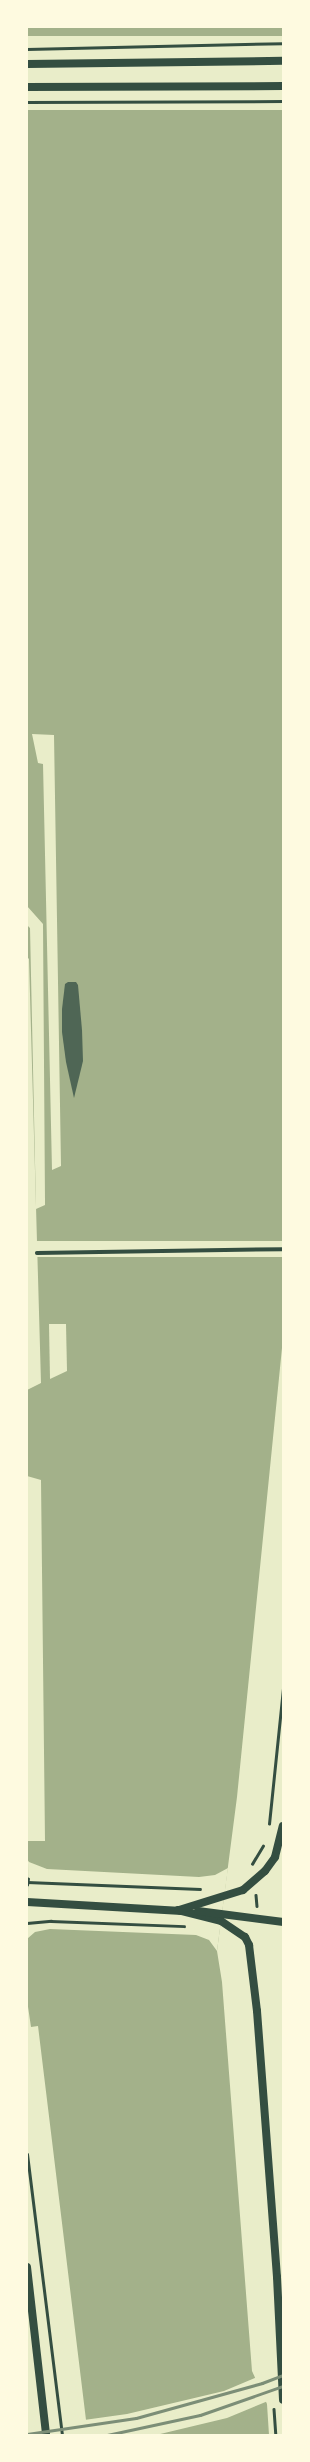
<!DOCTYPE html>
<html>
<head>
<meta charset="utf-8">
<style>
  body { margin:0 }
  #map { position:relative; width:310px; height:2462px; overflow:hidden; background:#e9edc9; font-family:"Source Sans 3",sans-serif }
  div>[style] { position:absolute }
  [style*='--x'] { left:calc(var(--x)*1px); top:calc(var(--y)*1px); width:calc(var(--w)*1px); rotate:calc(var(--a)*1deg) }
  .water>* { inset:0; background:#a3b18a }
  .pier>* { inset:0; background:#e9edc9; transform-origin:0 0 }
  .building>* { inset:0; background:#4f6655 }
  .path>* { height:2.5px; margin:-1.25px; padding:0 1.25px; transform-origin:1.25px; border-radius:1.25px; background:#344e41 }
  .service>* { height:3px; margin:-1.5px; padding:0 1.5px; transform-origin:1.5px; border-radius:1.5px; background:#344e41 }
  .pedestrian>* { height:3.5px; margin:-1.75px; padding:0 1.75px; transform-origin:1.75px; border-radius:1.75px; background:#344e41 }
  .secondary>* { height:8px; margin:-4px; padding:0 4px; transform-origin:4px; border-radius:4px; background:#344e41 }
  .rail>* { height:3px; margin:-1.5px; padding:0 1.5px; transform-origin:1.5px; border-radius:1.5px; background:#7c8e77 }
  span { translate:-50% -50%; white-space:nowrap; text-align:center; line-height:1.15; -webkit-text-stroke:4px #fefae0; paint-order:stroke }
  .frame { position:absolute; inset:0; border:28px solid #fefae0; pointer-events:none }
</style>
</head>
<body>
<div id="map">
  <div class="water">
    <i style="clip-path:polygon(27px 27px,283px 27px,283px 1338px,237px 1797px,217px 1951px,222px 1982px,252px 2371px,267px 2404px,269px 2435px,89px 2435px,86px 2420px,38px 2026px,31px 2027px,27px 2000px,29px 1862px,27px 1859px,27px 1841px,45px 1841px,41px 1480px,27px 1476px,27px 1390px,41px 1383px,29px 959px,27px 957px)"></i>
  </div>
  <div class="pier">
    <i style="left:283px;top:36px;width:74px;height:256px;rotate:90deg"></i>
    <i style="clip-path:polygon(32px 734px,54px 735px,61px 1166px,52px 1170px,43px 764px,38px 763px)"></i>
    <i style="clip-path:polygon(27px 906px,43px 924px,45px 1201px,45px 1205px,36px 1209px,30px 928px,27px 925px)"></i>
    <i style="left:283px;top:1241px;width:16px;height:246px;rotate:90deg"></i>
    <i style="clip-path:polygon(49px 1324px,66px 1324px,67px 1371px,50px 1379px)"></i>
    <i style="clip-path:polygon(29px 1862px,47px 1869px,199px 1877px,215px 1875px,228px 1868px,217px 1951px,209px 1940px,196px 1935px,50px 1929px,35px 1932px,27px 1939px)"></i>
    <i style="clip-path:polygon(257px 2377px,268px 2401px,227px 2418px,156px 2435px,87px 2435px,84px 2420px,127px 2414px,224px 2391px)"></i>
  </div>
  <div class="building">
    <i style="clip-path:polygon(68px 982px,76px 982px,78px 985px,82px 1030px,83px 1061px,74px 1098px,66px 1062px,62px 1032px,62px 1009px,65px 984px)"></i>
  </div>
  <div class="path">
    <i style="--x:27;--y:49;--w:256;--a:-1.3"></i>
    <i style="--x:27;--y:102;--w:256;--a:-0.2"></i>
    <i style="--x:269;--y:1824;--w:137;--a:-84.1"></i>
    <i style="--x:252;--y:1864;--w:21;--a:-59"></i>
    <i style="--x:27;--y:1882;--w:173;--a:2.3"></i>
    <i style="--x:27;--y:1885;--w:6;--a:-81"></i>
    <i style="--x:256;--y:1895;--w:11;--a:85"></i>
    <i style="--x:27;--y:1923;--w:24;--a:-5"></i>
    <i style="--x:51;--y:1921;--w:133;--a:2.2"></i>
    <i style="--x:274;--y:2409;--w:26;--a:86"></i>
  </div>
  <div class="service">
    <i style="--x:27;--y:2154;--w:283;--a:82.9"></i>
  </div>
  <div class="pedestrian">
    <i style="--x:37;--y:1253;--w:246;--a:-0.9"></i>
  </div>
  <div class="secondary">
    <i style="--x:27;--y:64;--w:256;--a:-0.7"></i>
    <i style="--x:27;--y:87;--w:256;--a:-0.2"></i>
    <i style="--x:27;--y:1902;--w:155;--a:3.3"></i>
    <i style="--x:178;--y:1910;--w:44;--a:14.3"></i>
    <i style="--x:221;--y:1921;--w:29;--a:34"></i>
    <i style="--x:245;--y:1937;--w:9;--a:63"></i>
    <i style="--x:249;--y:1945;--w:66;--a:83.1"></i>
    <i style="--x:257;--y:2011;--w:267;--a:85.7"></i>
    <i style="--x:277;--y:2277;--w:123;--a:87.2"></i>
    <i style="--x:179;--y:1910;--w:67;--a:-17.4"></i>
    <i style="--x:243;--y:1890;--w:29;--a:-41"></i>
    <i style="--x:265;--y:1871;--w:17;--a:-54"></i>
    <i style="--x:275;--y:1857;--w:32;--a:-76"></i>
    <i style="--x:198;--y:1911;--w:86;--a:7.4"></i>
    <i style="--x:27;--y:2267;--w:169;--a:83.5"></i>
  </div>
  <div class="rail">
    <i style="--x:27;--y:2434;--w:110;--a:-8.4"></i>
    <i style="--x:136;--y:2418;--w:131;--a:-15.5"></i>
    <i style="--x:262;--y:2383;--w:22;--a:-21"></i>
    <i style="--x:107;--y:2435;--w:95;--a:-12.1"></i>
    <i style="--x:200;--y:2415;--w:88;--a:-19.3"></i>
  </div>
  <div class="frame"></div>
</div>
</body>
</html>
